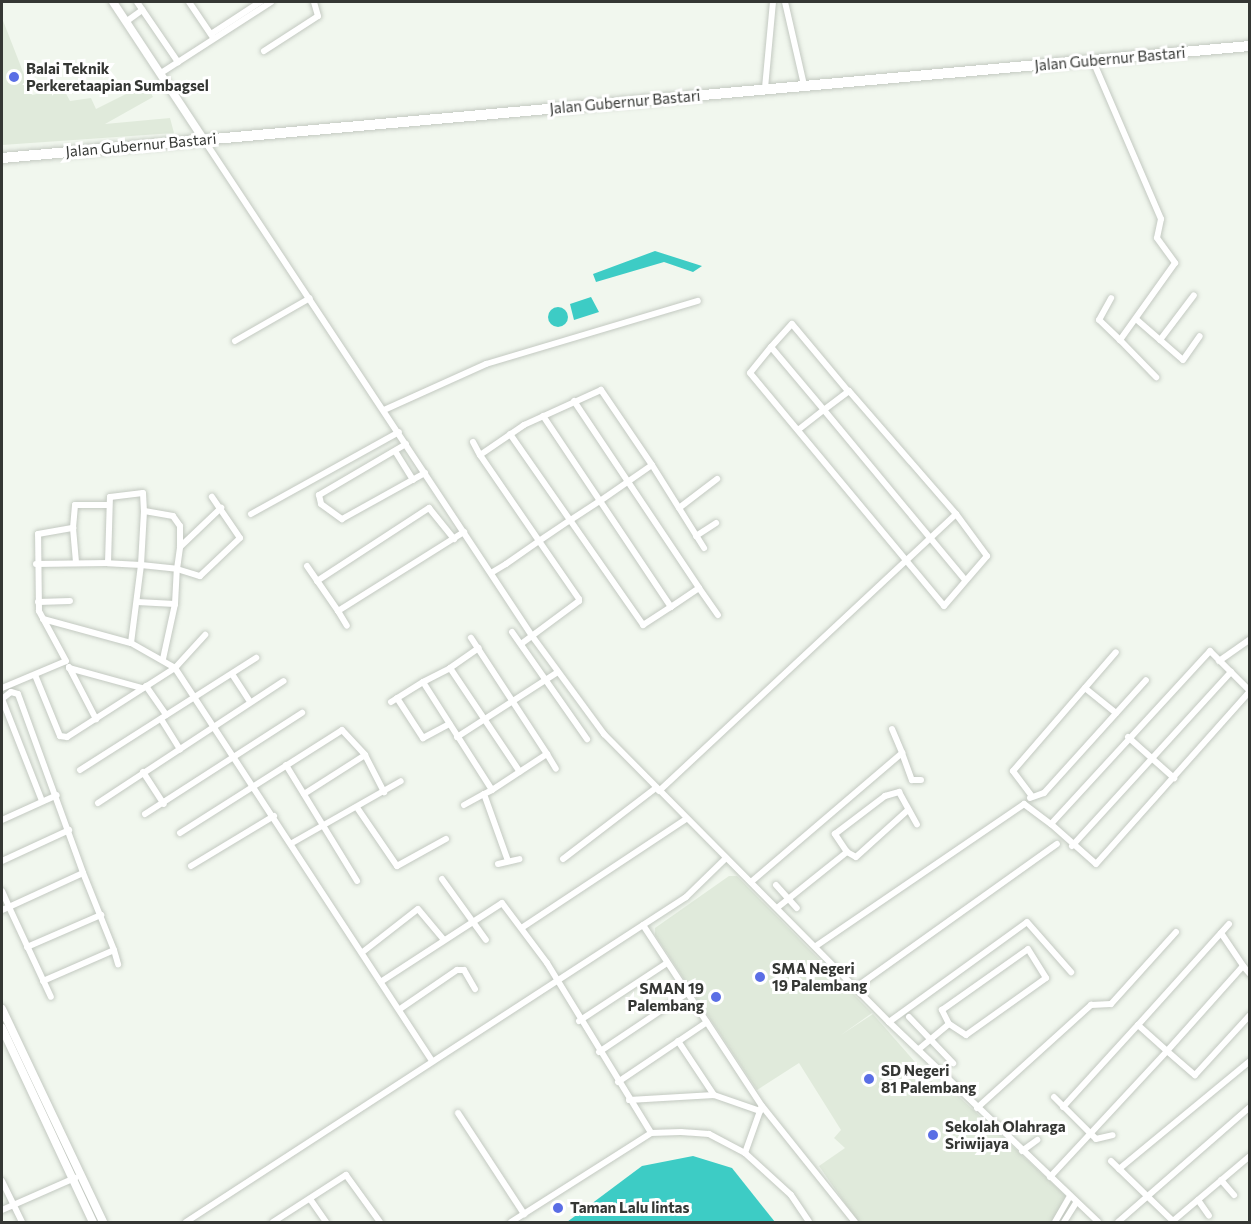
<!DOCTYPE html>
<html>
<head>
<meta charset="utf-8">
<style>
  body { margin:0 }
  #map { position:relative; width:1251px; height:1224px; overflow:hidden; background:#f1f7ee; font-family:Commissioner,sans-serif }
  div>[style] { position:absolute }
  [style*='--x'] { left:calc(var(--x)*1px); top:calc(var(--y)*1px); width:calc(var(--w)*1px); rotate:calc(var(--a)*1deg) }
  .built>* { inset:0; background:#e0eadb }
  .water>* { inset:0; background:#3dccc5 }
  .round { border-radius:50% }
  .roads { filter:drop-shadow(0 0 2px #c3c9c1) drop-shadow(0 0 2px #c3c9c1) }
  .street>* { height:6px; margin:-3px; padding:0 3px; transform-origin:3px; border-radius:3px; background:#fff }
  .secondary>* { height:8px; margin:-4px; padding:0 4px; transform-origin:4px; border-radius:4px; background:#fff }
  .highway>* { height:10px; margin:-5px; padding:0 5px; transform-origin:5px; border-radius:5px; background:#fff }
  .dots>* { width:16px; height:16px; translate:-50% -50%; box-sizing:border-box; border:3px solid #fff; border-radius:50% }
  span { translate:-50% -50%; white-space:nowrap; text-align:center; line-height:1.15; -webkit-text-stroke:6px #fff; paint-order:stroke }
  .street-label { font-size:15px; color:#353734 }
  .poi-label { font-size:15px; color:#353734; font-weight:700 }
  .left { translate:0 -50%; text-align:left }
  .right { translate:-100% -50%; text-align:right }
  .frame { position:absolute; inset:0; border:3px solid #353734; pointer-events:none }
</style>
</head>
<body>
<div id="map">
  <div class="built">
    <i style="clip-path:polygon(2px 18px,32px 95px,63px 88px,70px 101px,91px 98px,96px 109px,146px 84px,153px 97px,105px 124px,170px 118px,174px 133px,2px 145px)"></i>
    <i style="clip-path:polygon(729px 876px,737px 876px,872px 1013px,841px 1035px,873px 1014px,936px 1086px,932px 1092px,944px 1083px,1066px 1196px,1052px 1222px,858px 1222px,819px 1166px,845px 1148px,834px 1138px,841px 1130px,799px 1063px,757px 1090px,655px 935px,655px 928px)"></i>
  </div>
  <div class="water">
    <i style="clip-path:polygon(655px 251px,702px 266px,693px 272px,664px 262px,596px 282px,593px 274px)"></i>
    <i style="clip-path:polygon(591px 297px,599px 312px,574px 320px,570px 304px)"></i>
    <i class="round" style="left:548px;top:307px;width:20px;height:20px"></i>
    <i style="clip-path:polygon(693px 1156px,732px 1168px,775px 1222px,567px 1222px,642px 1166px)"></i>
  </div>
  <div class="roads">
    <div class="street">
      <i style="--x:137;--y:2;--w:73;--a:55.7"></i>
      <i style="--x:189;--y:2;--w:41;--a:55.9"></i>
      <i style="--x:785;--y:2;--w:85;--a:77.1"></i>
      <i style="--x:127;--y:21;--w:19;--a:-36"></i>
      <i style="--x:211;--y:34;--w:59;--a:-33.1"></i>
      <i style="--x:264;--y:51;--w:64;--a:-32.9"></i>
      <i style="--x:318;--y:16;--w:15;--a:-106"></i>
      <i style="--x:1093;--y:61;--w:172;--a:66.7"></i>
      <i style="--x:1161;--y:219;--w:19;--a:102"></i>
      <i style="--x:1157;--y:238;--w:31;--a:54"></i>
      <i style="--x:1175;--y:263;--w:95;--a:125.5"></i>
      <i style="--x:1120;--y:340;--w:29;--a:-136"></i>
      <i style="--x:1099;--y:320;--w:25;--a:-61"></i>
      <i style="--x:161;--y:73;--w:131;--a:-32.8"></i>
      <i style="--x:765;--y:88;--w:86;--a:-84.7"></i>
      <i style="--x:204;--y:140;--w:595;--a:56.52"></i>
      <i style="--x:532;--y:636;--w:122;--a:53.7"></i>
      <i style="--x:604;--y:734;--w:405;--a:45.3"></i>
      <i style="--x:889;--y:1022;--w:289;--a:43.7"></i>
      <i style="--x:1136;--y:319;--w:62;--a:41.1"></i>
      <i style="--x:1183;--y:360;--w:29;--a:-55"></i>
      <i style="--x:1120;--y:340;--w:52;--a:45.8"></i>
      <i style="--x:1160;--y:340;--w:56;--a:-52.9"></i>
      <i style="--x:235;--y:341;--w:86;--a:-29.8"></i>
      <i style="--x:771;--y:347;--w:31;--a:-48"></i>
      <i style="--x:792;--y:324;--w:87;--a:50.1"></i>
      <i style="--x:574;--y:401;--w:225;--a:56.2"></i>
      <i style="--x:699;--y:588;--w:34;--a:146"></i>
      <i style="--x:384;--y:410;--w:112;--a:-24.3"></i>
      <i style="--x:486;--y:364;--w:221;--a:-16.6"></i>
      <i style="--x:798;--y:430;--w:33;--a:-38"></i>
      <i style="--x:824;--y:410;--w:82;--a:-130.1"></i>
      <i style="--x:771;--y:347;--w:33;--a:129"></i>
      <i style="--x:750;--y:373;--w:303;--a:50.2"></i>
      <i style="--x:944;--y:606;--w:66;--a:-49.3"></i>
      <i style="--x:987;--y:556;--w:52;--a:-126.4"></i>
      <i style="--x:956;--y:514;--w:163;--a:-131"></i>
      <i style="--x:849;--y:391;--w:31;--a:143"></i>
      <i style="--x:824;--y:410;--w:221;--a:50.3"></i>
      <i style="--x:510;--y:434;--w:233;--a:55.1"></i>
      <i style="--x:643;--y:625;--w:33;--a:-33"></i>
      <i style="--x:671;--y:607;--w:230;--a:-123.8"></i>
      <i style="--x:473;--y:442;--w:15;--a:62"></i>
      <i style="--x:406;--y:444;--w:101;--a:149.6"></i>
      <i style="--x:319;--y:495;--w:9;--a:77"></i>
      <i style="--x:321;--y:504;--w:26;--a:36"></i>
      <i style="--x:342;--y:519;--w:95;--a:-29"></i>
      <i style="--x:395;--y:451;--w:34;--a:58"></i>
      <i style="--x:652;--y:465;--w:98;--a:57.9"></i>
      <i style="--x:679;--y:508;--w:48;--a:-37.3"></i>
      <i style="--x:251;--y:514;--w:169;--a:-29"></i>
      <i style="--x:73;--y:528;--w:35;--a:85"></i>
      <i style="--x:696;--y:536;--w:24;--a:-33"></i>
      <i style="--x:180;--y:547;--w:57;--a:-43.6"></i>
      <i style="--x:36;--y:564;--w:72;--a:-0.8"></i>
      <i style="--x:307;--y:566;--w:55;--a:55.4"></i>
      <i style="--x:338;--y:611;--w:149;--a:-32.1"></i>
      <i style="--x:491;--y:573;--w:17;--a:-31"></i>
      <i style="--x:506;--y:564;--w:40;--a:-34.9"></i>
      <i style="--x:539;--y:541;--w:36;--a:-34"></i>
      <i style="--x:569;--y:521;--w:37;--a:-33"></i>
      <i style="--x:600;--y:501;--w:63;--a:-34.7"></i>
      <i style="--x:652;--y:465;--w:91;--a:-124.2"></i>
      <i style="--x:601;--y:390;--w:85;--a:155.6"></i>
      <i style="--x:524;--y:425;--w:53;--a:145.7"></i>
      <i style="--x:480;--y:455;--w:104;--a:55.5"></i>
      <i style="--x:539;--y:541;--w:70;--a:55.4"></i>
      <i style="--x:579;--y:599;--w:2;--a:90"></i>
      <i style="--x:579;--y:601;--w:72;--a:143.4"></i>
      <i style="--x:317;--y:581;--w:134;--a:-33.1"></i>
      <i style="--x:429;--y:508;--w:40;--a:51"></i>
      <i style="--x:699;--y:588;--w:33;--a:55"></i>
      <i style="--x:38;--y:602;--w:32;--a:-2"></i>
      <i style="--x:137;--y:602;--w:38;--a:3"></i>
      <i style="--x:175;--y:604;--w:56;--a:102.3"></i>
      <i style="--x:175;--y:604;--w:35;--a:-87"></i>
      <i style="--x:177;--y:569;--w:22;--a:-82"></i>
      <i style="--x:180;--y:547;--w:21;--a:-90"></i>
      <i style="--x:180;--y:526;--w:12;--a:-125"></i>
      <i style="--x:173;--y:516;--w:29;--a:-170"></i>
      <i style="--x:144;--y:511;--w:54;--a:93.2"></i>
      <i style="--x:141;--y:565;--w:36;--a:6"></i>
      <i style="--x:177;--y:569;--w:24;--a:17"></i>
      <i style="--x:200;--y:576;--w:55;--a:-43.5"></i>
      <i style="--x:240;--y:538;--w:50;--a:-124.3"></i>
      <i style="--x:338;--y:611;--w:17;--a:59"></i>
      <i style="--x:43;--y:619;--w:91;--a:15.3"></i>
      <i style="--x:131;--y:643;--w:51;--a:29.6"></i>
      <i style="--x:175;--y:668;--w:470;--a:56.8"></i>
      <i style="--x:512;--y:632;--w:131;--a:55"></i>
      <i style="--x:131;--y:643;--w:79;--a:-82.7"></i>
      <i style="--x:141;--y:565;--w:33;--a:-177"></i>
      <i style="--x:108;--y:563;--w:66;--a:-88.3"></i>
      <i style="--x:110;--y:497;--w:33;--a:-7"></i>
      <i style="--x:143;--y:493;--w:18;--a:87"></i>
      <i style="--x:1219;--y:661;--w:38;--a:-35"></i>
      <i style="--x:69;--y:667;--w:59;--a:62.6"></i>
      <i style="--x:69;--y:668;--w:76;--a:15.3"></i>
      <i style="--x:450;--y:668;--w:35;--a:-35"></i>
      <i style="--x:232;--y:674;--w:33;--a:57"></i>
      <i style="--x:35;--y:675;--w:66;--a:67.7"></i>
      <i style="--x:60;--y:736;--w:7;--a:8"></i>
      <i style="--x:67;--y:737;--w:128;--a:-32.6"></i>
      <i style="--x:175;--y:668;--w:45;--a:-47.7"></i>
      <i style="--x:423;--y:682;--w:30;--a:-27"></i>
      <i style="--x:450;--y:668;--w:125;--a:56.1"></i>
      <i style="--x:146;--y:686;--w:35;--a:55"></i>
      <i style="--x:2;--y:688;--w:69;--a:-22.9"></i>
      <i style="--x:66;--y:661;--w:57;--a:-118.4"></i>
      <i style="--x:39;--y:611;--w:77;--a:-90.7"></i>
      <i style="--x:38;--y:534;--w:36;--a:-10"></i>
      <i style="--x:73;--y:528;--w:23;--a:-85"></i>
      <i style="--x:75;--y:505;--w:34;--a:0"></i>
      <i style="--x:1085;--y:688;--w:40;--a:39"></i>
      <i style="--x:397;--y:698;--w:48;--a:57"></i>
      <i style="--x:423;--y:738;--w:30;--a:-28"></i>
      <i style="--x:391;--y:702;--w:38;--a:-32"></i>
      <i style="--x:423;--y:682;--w:128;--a:57.4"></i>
      <i style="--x:492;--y:790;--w:66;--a:-33.2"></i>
      <i style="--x:547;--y:754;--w:139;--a:-123.2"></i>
      <i style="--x:161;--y:719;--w:36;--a:58"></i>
      <i style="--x:892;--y:729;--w:26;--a:67"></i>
      <i style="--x:457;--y:737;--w:120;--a:-32.8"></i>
      <i style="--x:1128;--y:737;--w:62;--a:41.7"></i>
      <i style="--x:547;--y:754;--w:17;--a:59"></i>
      <i style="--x:286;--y:765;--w:136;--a:58.5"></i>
      <i style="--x:80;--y:770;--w:209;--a:-32.5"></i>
      <i style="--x:143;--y:772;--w:38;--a:57"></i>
      <i style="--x:492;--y:790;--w:9;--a:153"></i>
      <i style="--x:484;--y:794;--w:71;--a:70.3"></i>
      <i style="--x:659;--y:791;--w:406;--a:-43"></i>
      <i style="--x:304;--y:794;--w:72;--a:-32.6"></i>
      <i style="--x:1031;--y:795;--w:30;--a:-127"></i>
      <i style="--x:1013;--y:771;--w:157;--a:-49.1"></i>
      <i style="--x:1030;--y:798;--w:15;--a:-20"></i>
      <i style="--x:1044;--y:793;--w:152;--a:-47.9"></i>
      <i style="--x:42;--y:801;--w:110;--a:-111.4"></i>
      <i style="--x:2;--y:699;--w:11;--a:-38"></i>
      <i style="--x:11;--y:692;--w:7;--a:16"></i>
      <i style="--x:18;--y:694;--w:190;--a:70"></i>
      <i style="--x:83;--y:873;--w:81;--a:155.3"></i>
      <i style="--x:9;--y:907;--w:99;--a:65"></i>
      <i style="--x:98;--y:803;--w:222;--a:-33.3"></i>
      <i style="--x:464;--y:805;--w:23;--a:-29"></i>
      <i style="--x:358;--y:809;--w:69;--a:55.6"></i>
      <i style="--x:397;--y:866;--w:56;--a:-28.9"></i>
      <i style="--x:145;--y:814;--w:187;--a:-32.8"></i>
      <i style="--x:2;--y:820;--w:60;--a:-24.4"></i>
      <i style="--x:1051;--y:824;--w:60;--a:41.6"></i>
      <i style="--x:1096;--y:864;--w:232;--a:-48.3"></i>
      <i style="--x:180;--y:833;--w:192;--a:-32.4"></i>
      <i style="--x:342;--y:730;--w:34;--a:47"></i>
      <i style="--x:365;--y:755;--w:42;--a:62.8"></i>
      <i style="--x:292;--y:843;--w:125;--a:-29.6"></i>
      <i style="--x:1072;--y:846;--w:236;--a:-47.6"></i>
      <i style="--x:847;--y:852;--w:10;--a:29"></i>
      <i style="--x:856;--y:857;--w:70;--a:-42.1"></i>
      <i style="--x:563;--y:859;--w:117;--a:-37.4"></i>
      <i style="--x:2;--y:861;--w:74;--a:-24.8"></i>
      <i style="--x:498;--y:864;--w:22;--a:-13"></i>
      <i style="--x:191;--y:866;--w:97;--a:-31.1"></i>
      <i style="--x:442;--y:879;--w:75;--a:54.2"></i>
      <i style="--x:751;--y:882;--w:199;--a:-40.5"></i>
      <i style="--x:902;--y:753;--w:29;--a:70"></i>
      <i style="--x:912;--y:780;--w:9;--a:0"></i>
      <i style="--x:776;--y:885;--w:31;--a:48"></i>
      <i style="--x:2;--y:891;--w:17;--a:66"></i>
      <i style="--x:9;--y:907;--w:8;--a:157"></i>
      <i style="--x:777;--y:908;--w:90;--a:-38.7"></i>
      <i style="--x:847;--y:852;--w:22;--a:-124"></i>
      <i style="--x:835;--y:834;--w:63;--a:-37.2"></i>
      <i style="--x:885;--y:796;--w:15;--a:-16"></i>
      <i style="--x:899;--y:792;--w:37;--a:61"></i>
      <i style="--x:643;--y:925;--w:217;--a:56.7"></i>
      <i style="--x:762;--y:1106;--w:149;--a:51.3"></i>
      <i style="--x:523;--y:927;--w:196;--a:-33.5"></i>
      <i style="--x:1221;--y:933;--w:40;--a:56"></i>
      <i style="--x:816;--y:946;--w:252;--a:-34.3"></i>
      <i style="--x:1024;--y:804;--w:34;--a:37"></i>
      <i style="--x:1051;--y:824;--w:235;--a:-47.4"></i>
      <i style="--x:1210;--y:651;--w:57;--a:45"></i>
      <i style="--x:27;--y:947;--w:81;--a:-23.4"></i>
      <i style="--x:114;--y:950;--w:15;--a:74"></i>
      <i style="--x:364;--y:951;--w:68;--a:-37.9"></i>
      <i style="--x:418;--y:909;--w:39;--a:50"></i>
      <i style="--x:1250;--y:974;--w:11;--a:-131"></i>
      <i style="--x:1243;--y:966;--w:114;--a:131.8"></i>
      <i style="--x:1167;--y:1051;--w:37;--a:41"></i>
      <i style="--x:1195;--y:1075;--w:81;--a:-47.5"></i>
      <i style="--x:43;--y:981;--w:77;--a:-23.6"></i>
      <i style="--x:114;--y:950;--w:83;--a:-111.9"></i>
      <i style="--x:382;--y:981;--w:143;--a:-33"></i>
      <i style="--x:502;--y:903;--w:75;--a:53.1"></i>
      <i style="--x:547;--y:963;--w:199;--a:58.5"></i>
      <i style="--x:855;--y:988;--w:248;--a:-35.5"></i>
      <i style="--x:400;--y:1009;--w:69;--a:-34.4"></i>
      <i style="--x:457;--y:970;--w:7;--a:0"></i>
      <i style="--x:464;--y:970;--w:22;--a:60"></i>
      <i style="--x:909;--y:1017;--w:64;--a:46.3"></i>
      <i style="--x:579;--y:1021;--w:105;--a:-33.4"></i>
      <i style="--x:889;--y:1022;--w:170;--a:-35.9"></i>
      <i style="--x:1027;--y:922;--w:67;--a:48.7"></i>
      <i style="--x:678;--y:1041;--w:65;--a:56.3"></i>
      <i style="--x:919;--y:1049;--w:39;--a:-40"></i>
      <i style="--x:949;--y:1024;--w:16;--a:-117"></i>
      <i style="--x:942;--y:1010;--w:105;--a:-35.3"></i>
      <i style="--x:1028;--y:949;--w:34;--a:58"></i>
      <i style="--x:1046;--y:978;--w:98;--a:144.5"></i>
      <i style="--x:966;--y:1035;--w:20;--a:-147"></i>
      <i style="--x:599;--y:1052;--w:106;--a:-33.8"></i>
      <i style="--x:618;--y:1082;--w:107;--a:-34"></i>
      <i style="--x:1054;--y:1097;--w:59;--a:45"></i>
      <i style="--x:1096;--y:1139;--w:17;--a:-13"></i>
      <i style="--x:629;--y:1100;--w:85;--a:-3.4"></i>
      <i style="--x:714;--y:1095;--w:49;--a:19.2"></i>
      <i style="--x:1063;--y:1107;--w:111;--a:-47.6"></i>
      <i style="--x:977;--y:1108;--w:154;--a:-42.1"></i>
      <i style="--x:1091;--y:1005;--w:20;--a:-3"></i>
      <i style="--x:1111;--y:1004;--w:97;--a:-47.9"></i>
      <i style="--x:458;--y:1113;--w:121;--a:56.8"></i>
      <i style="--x:1022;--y:1151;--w:19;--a:-36"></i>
      <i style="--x:745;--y:1153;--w:48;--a:-70.4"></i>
      <i style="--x:1111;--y:1161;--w:86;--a:44.1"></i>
      <i style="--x:1173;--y:1221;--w:101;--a:-40.2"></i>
      <i style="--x:1119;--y:1169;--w:170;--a:-39.5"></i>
      <i style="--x:1050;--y:1177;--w:172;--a:-47.1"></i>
      <i style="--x:1167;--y:1051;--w:39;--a:-138"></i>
      <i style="--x:1138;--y:1025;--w:136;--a:-48"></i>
      <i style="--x:1221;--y:1180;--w:20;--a:49"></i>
      <i style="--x:2;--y:1181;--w:46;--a:64"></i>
      <i style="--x:310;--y:1199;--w:28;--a:55"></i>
      <i style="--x:1198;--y:1200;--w:19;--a:55"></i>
      <i style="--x:2;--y:1210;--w:80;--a:-23.7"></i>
      <i style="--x:186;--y:1222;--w:596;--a:-33.02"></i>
      <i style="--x:686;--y:897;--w:56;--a:-44.3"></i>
      <i style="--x:273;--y:1222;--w:87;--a:-32.8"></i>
      <i style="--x:346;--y:1175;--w:58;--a:54.1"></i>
      <i style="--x:511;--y:1222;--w:166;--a:-32.4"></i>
      <i style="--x:651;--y:1133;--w:30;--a:-2"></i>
      <i style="--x:681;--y:1132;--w:28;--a:4"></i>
      <i style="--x:709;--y:1134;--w:41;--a:27.8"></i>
      <i style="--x:745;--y:1153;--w:62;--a:42.4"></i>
      <i style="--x:791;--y:1195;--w:32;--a:56"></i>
      <i style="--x:1055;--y:1222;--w:30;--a:-60"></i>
      <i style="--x:1064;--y:1222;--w:22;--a:-58"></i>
      <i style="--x:1118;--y:1222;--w:175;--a:-41.1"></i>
    </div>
    <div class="secondary">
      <i style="--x:113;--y:2;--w:165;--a:56.6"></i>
      <i style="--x:2;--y:1009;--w:236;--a:64.6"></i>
      <i style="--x:2;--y:1028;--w:214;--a:64.9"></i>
    </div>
    <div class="highway">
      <i style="--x:2;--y:158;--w:1253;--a:-5.13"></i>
    </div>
  </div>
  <div class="dots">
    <i style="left:14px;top:77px;background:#5a6ee5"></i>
    <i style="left:760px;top:977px;background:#5a6ee5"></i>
    <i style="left:716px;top:997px;background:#5a6ee5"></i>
    <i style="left:869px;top:1079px;background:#5a6ee5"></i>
    <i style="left:933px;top:1135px;background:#5a6ee5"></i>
    <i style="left:558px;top:1208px;background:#5a6ee5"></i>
  </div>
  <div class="street-label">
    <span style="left:1110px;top:59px;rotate:-5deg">Jalan Gubernur Bastari</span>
    <span style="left:625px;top:102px;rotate:-5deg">Jalan Gubernur Bastari</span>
    <span style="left:141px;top:145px;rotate:-5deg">Jalan Gubernur Bastari</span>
  </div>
  <div class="poi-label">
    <span class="left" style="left:26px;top:77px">Balai Teknik<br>Perkeretaapian Sumbagsel</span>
    <span class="left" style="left:772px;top:977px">SMA Negeri<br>19 Palembang</span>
    <span class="right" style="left:704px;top:997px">SMAN 19<br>Palembang</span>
    <span class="left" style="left:881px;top:1079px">SD Negeri<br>81 Palembang</span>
    <span class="left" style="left:945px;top:1135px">Sekolah Olahraga<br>Sriwijaya</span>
    <span class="left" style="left:570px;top:1208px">Taman Lalu lintas</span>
  </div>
  <div class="frame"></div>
</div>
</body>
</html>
